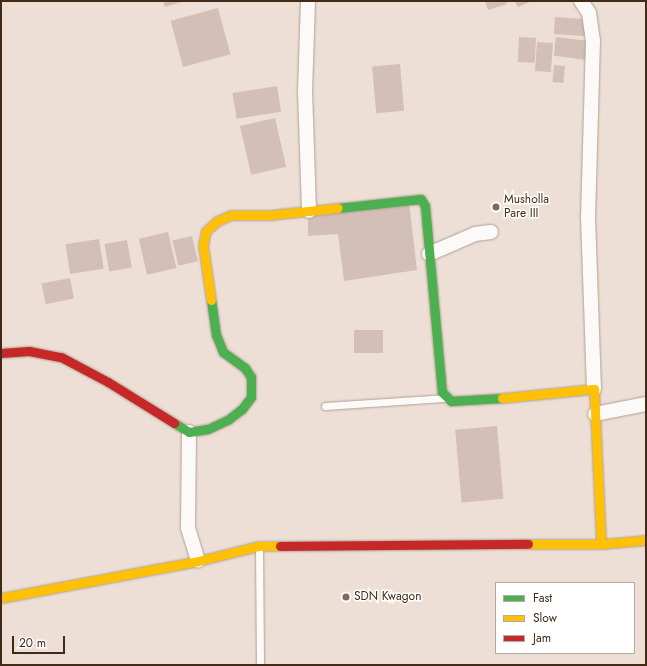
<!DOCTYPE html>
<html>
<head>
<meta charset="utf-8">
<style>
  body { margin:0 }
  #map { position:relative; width:647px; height:666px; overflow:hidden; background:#eddfd5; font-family:Jost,sans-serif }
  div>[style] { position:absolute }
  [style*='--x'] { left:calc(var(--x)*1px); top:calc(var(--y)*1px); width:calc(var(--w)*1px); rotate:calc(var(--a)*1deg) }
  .building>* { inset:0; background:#d3bfb6; transform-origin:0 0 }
  .roads { filter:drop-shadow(0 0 1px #b1a092) drop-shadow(0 0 1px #b1a092) }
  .lane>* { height:7px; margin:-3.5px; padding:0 3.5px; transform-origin:3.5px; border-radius:3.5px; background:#fcfaf9 }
  .street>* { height:14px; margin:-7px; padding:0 7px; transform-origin:7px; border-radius:7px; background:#fcfaf9 }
  .fast>* { height:9px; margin:-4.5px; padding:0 4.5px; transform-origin:4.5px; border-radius:4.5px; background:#4caf50 }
  .slow>* { height:9px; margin:-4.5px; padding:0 4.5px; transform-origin:4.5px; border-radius:4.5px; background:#ffc107 }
  .jam>* { height:9px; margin:-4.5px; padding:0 4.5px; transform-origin:4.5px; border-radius:4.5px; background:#c62828 }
  .dots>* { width:11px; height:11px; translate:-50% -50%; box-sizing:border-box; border:2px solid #fff; border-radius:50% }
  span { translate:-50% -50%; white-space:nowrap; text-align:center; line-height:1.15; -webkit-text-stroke:3px #fff; paint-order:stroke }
  .poi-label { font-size:12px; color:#422a17 }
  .left { translate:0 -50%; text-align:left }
  .frame { position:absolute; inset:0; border:2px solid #422a17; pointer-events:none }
  .legend { position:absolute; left:495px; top:582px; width:140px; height:72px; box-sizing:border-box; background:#fff; border:1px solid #b3aaa2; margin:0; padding:5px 7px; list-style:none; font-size:12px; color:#422a17 }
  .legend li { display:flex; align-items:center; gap:8px; height:20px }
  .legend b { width:20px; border:1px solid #b3aaa2 }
  .scale { position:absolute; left:12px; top:636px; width:53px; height:18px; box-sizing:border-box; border:2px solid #422a17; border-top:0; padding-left:5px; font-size:12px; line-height:14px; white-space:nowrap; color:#422a17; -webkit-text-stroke:3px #fff; paint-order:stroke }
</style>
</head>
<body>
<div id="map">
  <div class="building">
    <i style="clip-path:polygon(163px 1px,185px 1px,165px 7px)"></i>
    <i style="clip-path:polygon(485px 1px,506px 1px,507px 4px,488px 10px)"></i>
    <i style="clip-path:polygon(515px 1px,532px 1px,518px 7px)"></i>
    <i style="left:218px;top:8px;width:48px;height:49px;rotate:75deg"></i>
    <i style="left:555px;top:17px;width:31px;height:17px;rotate:4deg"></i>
    <i style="left:519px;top:37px;width:17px;height:25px;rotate:3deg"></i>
    <i style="left:556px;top:37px;width:33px;height:19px;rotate:7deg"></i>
    <i style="left:537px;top:42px;width:16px;height:29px;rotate:4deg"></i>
    <i style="left:400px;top:64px;width:47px;height:28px;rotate:85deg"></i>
    <i style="left:554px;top:65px;width:11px;height:17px;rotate:5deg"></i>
    <i style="left:277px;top:86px;width:26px;height:45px;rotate:81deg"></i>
    <i style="left:275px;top:118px;width:50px;height:36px;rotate:77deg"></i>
    <i style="clip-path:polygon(409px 202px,417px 270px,344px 281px,338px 234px,308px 236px,308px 215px)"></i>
    <i style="left:168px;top:232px;width:37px;height:30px;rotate:77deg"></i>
    <i style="left:192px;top:236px;width:26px;height:20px;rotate:77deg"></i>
    <i style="left:99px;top:239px;width:30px;height:34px;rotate:81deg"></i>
    <i style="left:127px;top:240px;width:28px;height:23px;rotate:80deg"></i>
    <i style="left:70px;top:278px;width:21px;height:29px;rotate:79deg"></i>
    <i style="left:383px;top:330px;width:23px;height:29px;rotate:90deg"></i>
    <i style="left:497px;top:426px;width:73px;height:42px;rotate:85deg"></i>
  </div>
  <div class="roads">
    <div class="lane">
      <i style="--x:325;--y:406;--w:119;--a:-3.8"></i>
      <i style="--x:259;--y:547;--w:118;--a:89.5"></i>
    </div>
    <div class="street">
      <i style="--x:308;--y:1;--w:89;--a:91.9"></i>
      <i style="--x:305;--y:90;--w:121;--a:88.1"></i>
      <i style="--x:581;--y:1;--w:14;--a:56"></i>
      <i style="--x:589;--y:13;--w:27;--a:82"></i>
      <i style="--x:593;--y:40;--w:177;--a:91.6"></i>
      <i style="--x:588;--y:217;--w:172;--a:88"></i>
      <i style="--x:429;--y:254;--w:50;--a:-23.5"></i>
      <i style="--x:475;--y:234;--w:16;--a:-7"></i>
      <i style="--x:595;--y:414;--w:52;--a:-11.1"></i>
      <i style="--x:189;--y:432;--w:96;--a:90.6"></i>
      <i style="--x:188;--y:528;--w:34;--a:73"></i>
    </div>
    <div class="fast">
      <i style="--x:338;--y:208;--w:83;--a:-6.2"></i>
      <i style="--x:421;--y:199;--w:8;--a:60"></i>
      <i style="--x:425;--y:206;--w:187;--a:84.8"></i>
      <i style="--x:442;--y:392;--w:13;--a:45"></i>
      <i style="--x:451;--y:401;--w:51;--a:-3.4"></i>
      <i style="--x:174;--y:423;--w:17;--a:31"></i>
      <i style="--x:189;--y:432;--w:19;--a:-9"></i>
      <i style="--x:208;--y:429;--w:23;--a:-25"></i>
      <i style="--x:229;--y:419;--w:16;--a:-38"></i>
      <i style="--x:242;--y:409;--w:15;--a:-53"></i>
      <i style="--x:251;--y:397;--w:20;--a:-90"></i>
      <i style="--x:251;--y:377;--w:11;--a:-124"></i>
      <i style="--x:245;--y:368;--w:27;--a:-144"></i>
      <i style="--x:223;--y:352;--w:18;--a:-112"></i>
      <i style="--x:216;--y:335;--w:35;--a:-98"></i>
    </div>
    <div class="slow">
      <i style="--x:211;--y:300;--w:56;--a:-98.3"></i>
      <i style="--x:203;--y:245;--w:14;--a:-78"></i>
      <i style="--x:206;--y:231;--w:15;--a:-42"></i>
      <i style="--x:217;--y:221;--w:15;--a:-23"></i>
      <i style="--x:231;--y:215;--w:38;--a:0"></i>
      <i style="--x:269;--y:215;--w:69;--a:-5.8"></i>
      <i style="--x:502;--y:398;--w:92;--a:-5.6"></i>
      <i style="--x:594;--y:389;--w:155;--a:87.4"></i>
      <i style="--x:528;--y:544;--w:73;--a:0"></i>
      <i style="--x:601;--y:544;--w:45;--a:-5.1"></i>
      <i style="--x:1;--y:598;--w:200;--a:-10.6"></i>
      <i style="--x:198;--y:561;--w:63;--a:-13.8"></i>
      <i style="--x:259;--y:546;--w:21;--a:0"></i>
    </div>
    <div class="jam">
      <i style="--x:1;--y:353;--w:28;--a:-4"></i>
      <i style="--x:29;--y:351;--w:33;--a:11"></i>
      <i style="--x:61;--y:357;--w:53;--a:28"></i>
      <i style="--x:108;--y:382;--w:78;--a:31.8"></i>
      <i style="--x:280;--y:546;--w:248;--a:-0.5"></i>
    </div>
  </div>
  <div class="dots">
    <i style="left:496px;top:207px;background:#7e695a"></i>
    <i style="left:346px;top:597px;background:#7e695a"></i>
  </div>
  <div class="poi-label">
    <span class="left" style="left:504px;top:207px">Musholla<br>Pare III</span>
    <span class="left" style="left:354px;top:597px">SDN Kwagon</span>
  </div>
  <div class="frame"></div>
  <ul class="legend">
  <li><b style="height:5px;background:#4caf50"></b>Fast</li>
  <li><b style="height:5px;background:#ffc107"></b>Slow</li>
  <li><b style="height:5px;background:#c62828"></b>Jam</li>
  </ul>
  <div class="scale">20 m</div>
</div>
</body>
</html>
